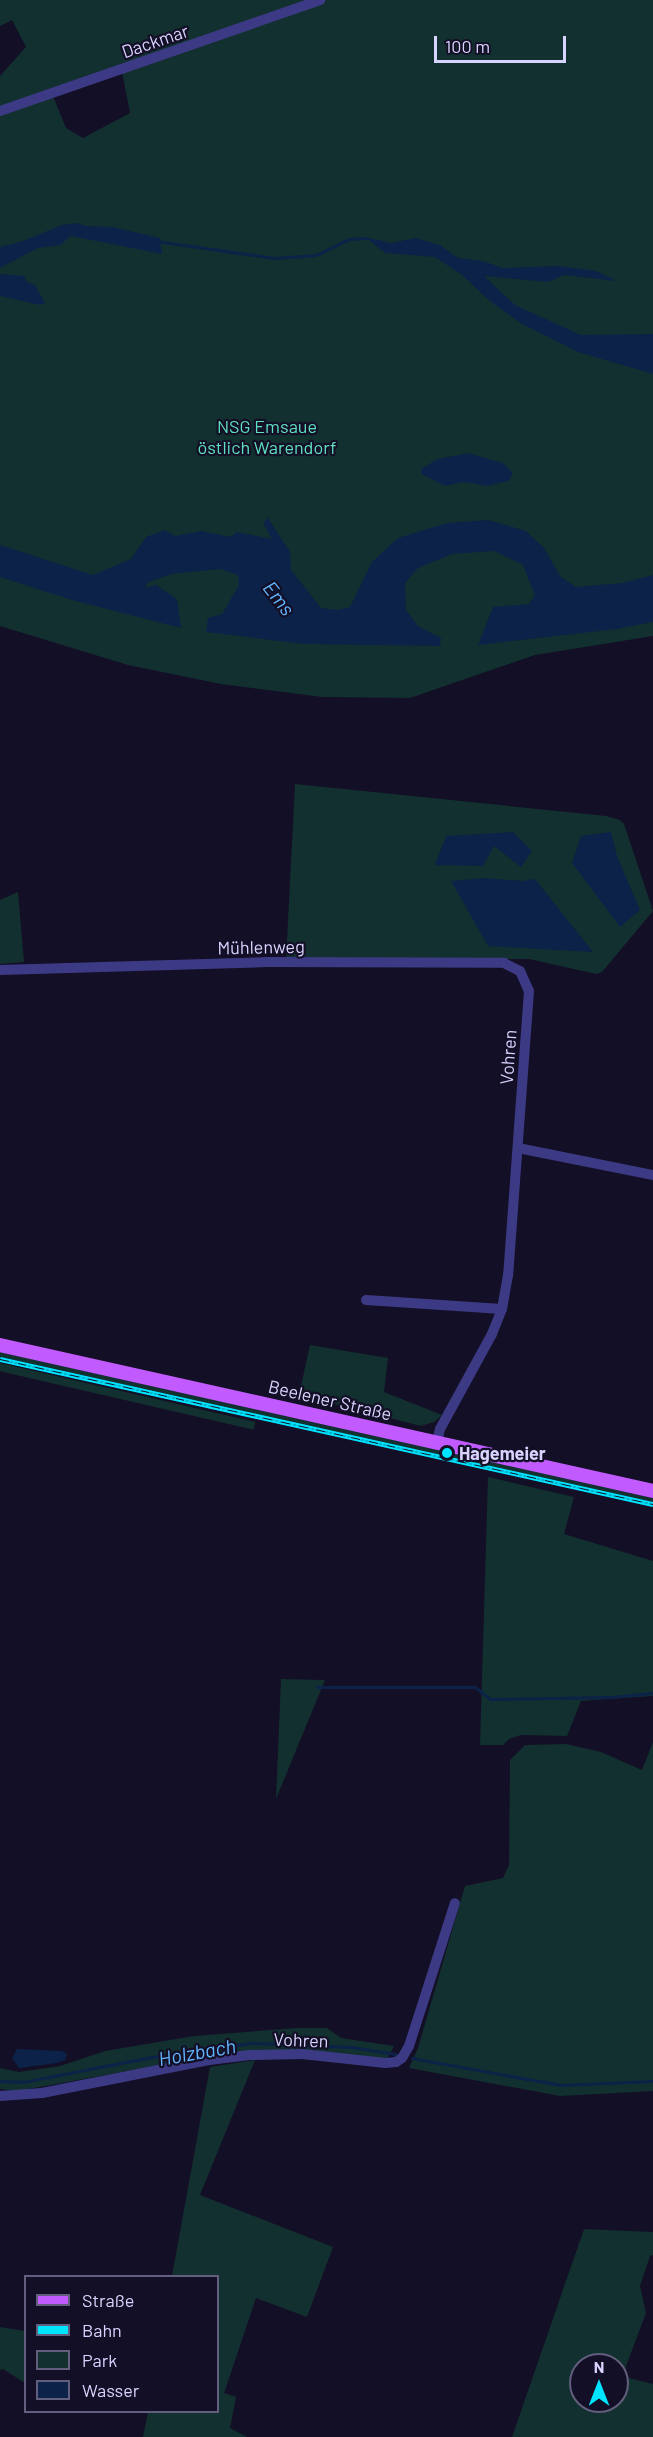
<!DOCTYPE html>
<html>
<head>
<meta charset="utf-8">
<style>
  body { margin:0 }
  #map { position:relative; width:653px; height:2437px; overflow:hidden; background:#130f26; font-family:Barlow,sans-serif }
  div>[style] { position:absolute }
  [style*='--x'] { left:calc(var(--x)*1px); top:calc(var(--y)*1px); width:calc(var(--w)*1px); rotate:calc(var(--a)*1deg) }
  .green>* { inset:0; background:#12302f; transform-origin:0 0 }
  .water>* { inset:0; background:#0c2248 }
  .stream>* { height:3px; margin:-1.5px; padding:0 1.5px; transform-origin:1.5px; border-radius:1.5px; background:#0c2248 }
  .minor>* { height:10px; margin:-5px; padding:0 5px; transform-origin:5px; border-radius:5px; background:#3d3a85 }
  .major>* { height:14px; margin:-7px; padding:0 7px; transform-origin:7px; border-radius:7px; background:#c25bff }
  .rail>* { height:5px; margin-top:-2.5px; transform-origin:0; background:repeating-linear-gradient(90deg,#130f26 0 9px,#00e5ff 0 18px); box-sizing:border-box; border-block:2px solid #00e5ff }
  .dots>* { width:16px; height:16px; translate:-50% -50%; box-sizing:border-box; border:3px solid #130f26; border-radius:50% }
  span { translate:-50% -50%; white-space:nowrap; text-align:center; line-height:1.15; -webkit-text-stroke:4.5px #130f26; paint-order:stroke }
  .street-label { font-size:18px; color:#d9d4ff }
  .park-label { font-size:18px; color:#5fe0c0 }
  .poi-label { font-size:18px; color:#d9d4ff; font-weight:700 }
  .left { translate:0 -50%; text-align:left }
  .water-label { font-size:20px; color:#62b6ff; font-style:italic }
  .legend { position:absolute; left:24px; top:2275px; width:195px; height:138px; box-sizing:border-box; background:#130f26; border:2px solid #625e7d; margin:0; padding:8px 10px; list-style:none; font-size:18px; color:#d9d4ff }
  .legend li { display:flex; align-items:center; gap:12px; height:30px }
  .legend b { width:30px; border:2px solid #625e7d }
  .north { position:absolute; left:569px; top:2353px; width:60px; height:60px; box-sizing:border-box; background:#130f26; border:2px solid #625e7d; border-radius:50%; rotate:0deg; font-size:16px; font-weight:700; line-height:24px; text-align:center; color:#d9d4ff }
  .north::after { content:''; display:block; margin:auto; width:21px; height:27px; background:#00e5ff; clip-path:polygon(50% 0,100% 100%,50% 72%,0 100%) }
  .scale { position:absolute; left:434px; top:36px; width:132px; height:27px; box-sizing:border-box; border:3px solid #d9d4ff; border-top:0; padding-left:8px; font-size:18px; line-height:21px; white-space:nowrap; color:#d9d4ff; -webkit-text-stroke:4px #130f26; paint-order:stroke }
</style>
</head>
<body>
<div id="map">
  <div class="green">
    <i style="clip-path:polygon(evenodd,0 0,653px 0,653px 636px,535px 655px,410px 698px,322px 697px,221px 684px,128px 665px,0 626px,0 76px,26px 47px,12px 20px,0 26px,0 0,122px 72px,130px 113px,83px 138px,66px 128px,53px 96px,122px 72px)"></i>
    <i style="clip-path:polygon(295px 784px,606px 816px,620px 820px,624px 824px,653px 911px,602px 972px,596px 974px,529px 959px,286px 960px)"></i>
    <i style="clip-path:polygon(18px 892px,24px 962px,0 964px,0 900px)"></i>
    <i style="clip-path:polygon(310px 1345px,388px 1358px,384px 1392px,442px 1415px,434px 1422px,421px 1426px,299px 1395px)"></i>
    <i style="clip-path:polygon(0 1352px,653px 1498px,653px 1502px,0 1357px)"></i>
    <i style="left:0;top:1363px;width:262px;height:8px;rotate:13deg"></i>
    <i style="clip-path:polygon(488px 1477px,574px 1497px,564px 1534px,653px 1561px,653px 1696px,581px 1701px,567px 1736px,521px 1735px,509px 1739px,503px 1745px,480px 1745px)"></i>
    <i style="clip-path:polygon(281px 1679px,325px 1680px,276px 1799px)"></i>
    <i style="clip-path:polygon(653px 1742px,653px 2091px,560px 2096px,409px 2068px,418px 2048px,465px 1886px,503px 1878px,509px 1865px,510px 1760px,525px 1745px,566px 1744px,601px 1752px,642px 1770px)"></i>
    <i style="clip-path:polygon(297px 2028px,327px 2028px,341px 2038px,394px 2046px,387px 2059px,209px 2056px,40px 2087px,14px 2091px,0 2089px,0 2068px,19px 2072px,60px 2066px,105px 2051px,194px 2036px)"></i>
    <i style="clip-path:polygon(255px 2060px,200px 2195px,333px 2247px,307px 2317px,256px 2298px,224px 2393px,236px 2397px,230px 2428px,247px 2437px,143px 2437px,148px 2412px,218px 2412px,218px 2276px,172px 2276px,210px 2067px)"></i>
    <i style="clip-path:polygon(evenodd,584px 2229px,653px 2232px,653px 2255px,650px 2256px,640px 2286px,646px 2313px,626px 2366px,625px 2377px,653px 2384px,653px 2437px,512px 2437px,584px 2229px,581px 2365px,617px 2365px,617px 2401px,581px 2401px,581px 2365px)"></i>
    <i style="clip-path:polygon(0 2327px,25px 2331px,25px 2383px,3px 2369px,0 2370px)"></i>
  </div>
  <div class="water">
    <i style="clip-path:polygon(77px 223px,85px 226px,113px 227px,160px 238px,162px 254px,71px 236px,60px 245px,38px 248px,0 268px,0 247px,23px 241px,62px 225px)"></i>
    <i style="clip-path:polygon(365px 237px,391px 243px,416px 238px,440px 245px,458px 258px,483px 261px,503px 268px,559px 266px,596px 271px,617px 281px,564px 275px,548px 282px,484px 276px,515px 305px,581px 335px,653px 334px,653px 374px,578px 352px,522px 324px,491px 302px,462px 275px,435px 257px,385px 253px)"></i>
    <i style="clip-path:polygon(0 274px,24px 276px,27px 282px,35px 285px,45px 303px,40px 305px,0 296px)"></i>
    <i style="clip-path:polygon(468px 453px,503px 463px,513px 473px,509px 481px,487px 486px,464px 482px,445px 486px,421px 474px,421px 469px,438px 459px)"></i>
    <i style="clip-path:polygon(268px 518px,290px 552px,291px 570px,321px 608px,338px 610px,350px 607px,372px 562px,398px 538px,447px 523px,488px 520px,526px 531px,544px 548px,560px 576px,576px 587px,622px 583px,653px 575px,653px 622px,617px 629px,478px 645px,493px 607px,529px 604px,535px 595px,523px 565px,494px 551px,452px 554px,418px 568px,405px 583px,406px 610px,418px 626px,441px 638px,440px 646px,304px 644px,206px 632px,208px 618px,222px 614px,239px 585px,238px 575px,220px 569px,171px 574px,149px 582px,144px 588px,156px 585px,177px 599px,181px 628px,72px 600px,0 577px,0 545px,93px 575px,131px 559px,146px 537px,165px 530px,175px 536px,201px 531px,230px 537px,237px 532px,272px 539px,263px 523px)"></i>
    <i style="clip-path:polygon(513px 832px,532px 851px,521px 867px,494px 846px,483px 866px,435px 865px,446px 836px)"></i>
    <i style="clip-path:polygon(611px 832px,617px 856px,640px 910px,620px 927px,572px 863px,581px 836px)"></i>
    <i style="clip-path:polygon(485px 878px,522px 881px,535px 879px,593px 952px,488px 946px,451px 881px)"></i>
    <i style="clip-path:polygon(17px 2049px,62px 2051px,67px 2054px,65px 2060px,57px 2063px,19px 2068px,12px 2058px)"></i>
  </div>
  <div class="stream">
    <i style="--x:156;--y:241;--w:119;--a:8.2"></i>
    <i style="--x:274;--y:258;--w:42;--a:-4.1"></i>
    <i style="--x:316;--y:255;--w:37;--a:-26"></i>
    <i style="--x:349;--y:239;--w:17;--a:-3"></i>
    <i style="--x:317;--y:1687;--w:158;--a:0"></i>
    <i style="--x:475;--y:1687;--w:19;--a:39"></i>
    <i style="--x:490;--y:1699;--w:121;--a:-0.9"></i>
    <i style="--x:611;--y:1697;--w:42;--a:-5.4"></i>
    <i style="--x:412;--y:2058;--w:150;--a:10.3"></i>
    <i style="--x:560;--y:2085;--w:93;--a:-2.5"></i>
    <i style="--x:0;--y:2081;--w:23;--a:2"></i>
    <i style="--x:23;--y:2082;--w:131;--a:-11"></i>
    <i style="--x:152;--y:2057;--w:100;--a:-8"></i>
    <i style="--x:251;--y:2043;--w:100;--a:2.3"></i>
    <i style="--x:351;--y:2047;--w:45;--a:9"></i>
  </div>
  <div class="minor">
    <i style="--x:0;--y:111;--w:339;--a:-19.1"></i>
    <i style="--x:0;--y:970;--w:267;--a:-1.7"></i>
    <i style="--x:267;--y:962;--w:237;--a:0.2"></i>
    <i style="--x:504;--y:963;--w:18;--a:27"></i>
    <i style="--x:520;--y:971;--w:22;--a:66"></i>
    <i style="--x:529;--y:991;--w:285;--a:94.2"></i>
    <i style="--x:508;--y:1275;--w:35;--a:100"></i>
    <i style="--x:502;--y:1309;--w:27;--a:112"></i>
    <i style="--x:492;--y:1334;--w:108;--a:118.7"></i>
    <i style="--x:440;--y:1429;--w:13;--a:103"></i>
    <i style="--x:518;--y:1148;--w:138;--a:11.3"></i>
    <i style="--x:366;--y:1300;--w:136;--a:3.8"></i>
    <i style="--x:0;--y:2096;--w:42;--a:-4.1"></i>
    <i style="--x:42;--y:2093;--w:170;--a:-11.2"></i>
    <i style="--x:209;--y:2060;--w:41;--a:-7"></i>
    <i style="--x:250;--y:2055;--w:52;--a:-1.1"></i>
    <i style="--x:302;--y:2054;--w:84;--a:6.1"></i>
    <i style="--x:386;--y:2063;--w:10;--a:-6"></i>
    <i style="--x:396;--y:2062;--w:7;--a:-34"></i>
    <i style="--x:402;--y:2058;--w:14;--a:-60"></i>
    <i style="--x:409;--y:2046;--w:150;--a:-72.2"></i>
  </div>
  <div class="major">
    <i style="--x:0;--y:1345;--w:669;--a:12.6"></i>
  </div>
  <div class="rail">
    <i style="--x:0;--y:1359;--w:669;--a:12.52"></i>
  </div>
  <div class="dots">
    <i style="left:447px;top:1453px;background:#00e5ff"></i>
  </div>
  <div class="street-label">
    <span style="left:155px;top:41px;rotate:-19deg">Dackmar</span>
    <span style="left:261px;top:947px;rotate:-1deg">Mühlenweg</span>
    <span style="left:508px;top:1057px;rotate:-86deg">Vohren</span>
    <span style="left:330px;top:1400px;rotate:13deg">Beelener Straße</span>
    <span style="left:301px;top:2040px;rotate:2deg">Vohren</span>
  </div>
  <div class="park-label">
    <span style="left:267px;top:437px">NSG Emsaue<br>östlich Warendorf</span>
  </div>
  <div class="poi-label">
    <span class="left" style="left:459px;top:1453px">Hagemeier</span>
  </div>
  <div class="water-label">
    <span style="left:279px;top:598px;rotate:52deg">Ems</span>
    <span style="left:197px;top:2052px;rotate:-10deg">Holzbach</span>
  </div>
  <ul class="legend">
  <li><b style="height:8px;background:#c25bff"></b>Straße</li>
  <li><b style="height:8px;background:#00e5ff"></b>Bahn</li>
  <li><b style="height:16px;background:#12302f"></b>Park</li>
  <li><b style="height:16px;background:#0c2248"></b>Wasser</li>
  </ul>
  <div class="north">N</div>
  <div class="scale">100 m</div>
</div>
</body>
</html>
